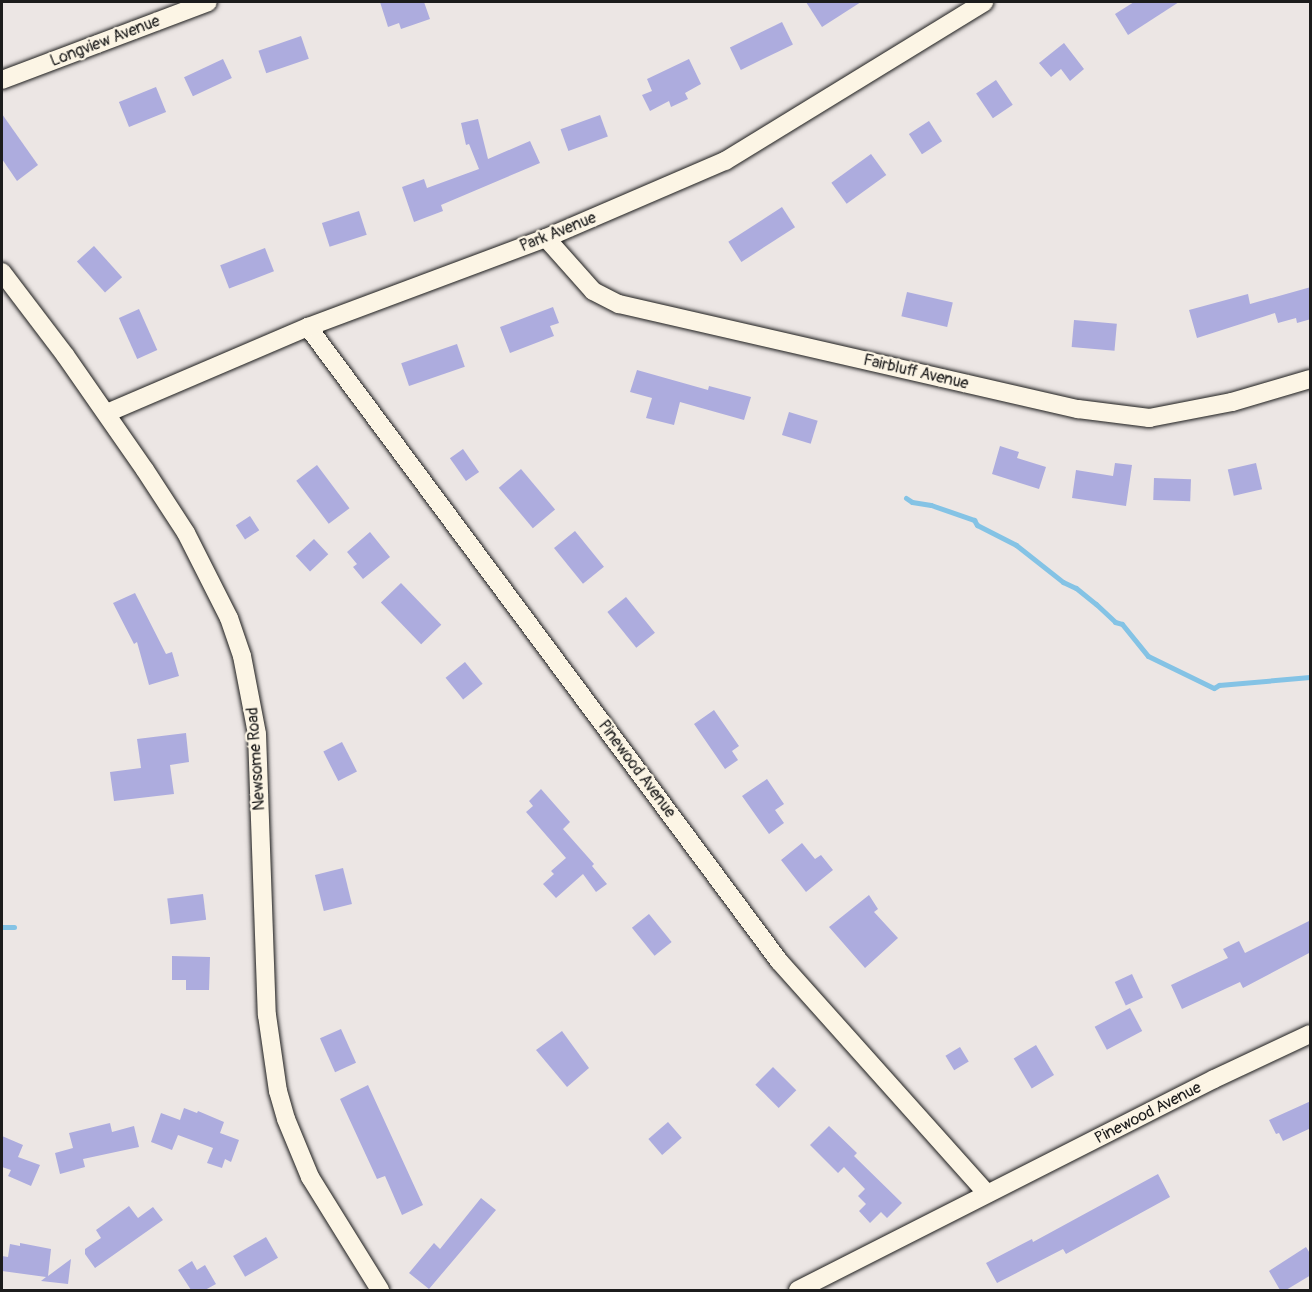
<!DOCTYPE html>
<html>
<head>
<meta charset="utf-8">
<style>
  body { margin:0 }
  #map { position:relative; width:1312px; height:1292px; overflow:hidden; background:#ece6e4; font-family:Pangolin,sans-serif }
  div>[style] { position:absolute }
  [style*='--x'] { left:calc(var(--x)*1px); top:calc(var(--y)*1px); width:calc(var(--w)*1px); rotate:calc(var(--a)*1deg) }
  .stream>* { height:5px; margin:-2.5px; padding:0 2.5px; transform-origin:2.5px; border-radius:2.5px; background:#84c3e5 }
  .building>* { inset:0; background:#adacde; transform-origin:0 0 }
  .roads { filter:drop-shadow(0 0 2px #1c1c1c) drop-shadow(0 0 2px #1c1c1c) }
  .minor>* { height:18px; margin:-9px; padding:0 9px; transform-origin:9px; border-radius:9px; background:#fcf5e5 }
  span { translate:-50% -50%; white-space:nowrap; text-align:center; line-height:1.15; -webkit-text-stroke:4.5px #fcf5e5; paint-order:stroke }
  .street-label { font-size:16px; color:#1c1c1c }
  .frame { position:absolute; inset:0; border:3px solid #1c1c1c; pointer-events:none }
</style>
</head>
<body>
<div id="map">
  <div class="stream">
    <i style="--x:906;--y:498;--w:7;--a:34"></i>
    <i style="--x:912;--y:502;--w:19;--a:9"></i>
    <i style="--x:931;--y:505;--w:46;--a:19.2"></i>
    <i style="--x:974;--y:520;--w:6;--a:59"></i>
    <i style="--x:977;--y:525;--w:44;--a:27.1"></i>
    <i style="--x:1016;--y:545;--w:60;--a:38.2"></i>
    <i style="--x:1063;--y:582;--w:14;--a:25"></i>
    <i style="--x:1076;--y:588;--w:26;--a:39"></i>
    <i style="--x:1096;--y:604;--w:26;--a:43"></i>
    <i style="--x:1115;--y:622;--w:7;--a:16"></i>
    <i style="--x:1122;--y:624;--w:41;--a:50.9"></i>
    <i style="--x:1148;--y:656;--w:73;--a:25.9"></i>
    <i style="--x:1214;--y:688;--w:6;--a:-31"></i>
    <i style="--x:1219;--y:685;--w:91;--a:-5"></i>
    <i style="--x:2;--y:927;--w:12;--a:0"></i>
  </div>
  <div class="building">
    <i style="clip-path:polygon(380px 2px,424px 2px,430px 19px,401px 29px,399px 23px,388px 27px)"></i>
    <i style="clip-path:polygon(806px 2px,861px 2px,822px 27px)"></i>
    <i style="clip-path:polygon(1134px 2px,1179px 2px,1128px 35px,1115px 14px)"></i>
    <i style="left:782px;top:22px;width:25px;height:58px;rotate:64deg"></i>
    <i style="left:301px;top:36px;width:24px;height:45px;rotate:71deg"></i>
    <i style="clip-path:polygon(1064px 43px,1084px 69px,1070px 81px,1061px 69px,1051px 77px,1039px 63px)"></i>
    <i style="left:223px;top:59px;width:21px;height:43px;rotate:65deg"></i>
    <i style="clip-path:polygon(689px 59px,701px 84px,685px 93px,688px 99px,671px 107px,669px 101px,650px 111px,642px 95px,652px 91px,647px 79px)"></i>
    <i style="left:996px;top:80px;width:30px;height:24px;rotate:56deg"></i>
    <i style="left:156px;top:87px;width:27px;height:40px;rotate:68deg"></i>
    <i style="clip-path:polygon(2px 114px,38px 165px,17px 181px,2px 159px)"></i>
    <i style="left:600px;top:115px;width:23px;height:42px;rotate:70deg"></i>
    <i style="clip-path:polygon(478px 119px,488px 159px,530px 141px,540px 163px,441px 205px,443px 211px,414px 222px,402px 187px,424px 179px,427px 188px,479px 169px,469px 144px,466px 145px,461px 123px)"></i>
    <i style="left:929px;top:121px;width:24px;height:24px;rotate:57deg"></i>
    <i style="left:871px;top:154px;width:26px;height:49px;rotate:54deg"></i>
    <i style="left:782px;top:207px;width:24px;height:64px;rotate:57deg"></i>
    <i style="left:359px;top:211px;width:25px;height:39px;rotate:72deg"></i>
    <i style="left:94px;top:246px;width:42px;height:23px;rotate:48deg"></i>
    <i style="left:265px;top:248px;width:25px;height:48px;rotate:69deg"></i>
    <i style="clip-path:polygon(1311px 287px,1311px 319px,1297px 323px,1296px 318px,1278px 323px,1275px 313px,1197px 338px,1189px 310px,1248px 294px,1250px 304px)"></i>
    <i style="left:907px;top:292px;width:47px;height:25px;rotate:13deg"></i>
    <i style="clip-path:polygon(553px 307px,559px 323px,550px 326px,554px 336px,510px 353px,500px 327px)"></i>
    <i style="left:139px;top:309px;width:45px;height:22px;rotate:66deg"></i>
    <i style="left:1074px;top:320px;width:43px;height:27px;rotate:5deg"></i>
    <i style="left:457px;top:344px;width:24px;height:59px;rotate:71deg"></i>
    <i style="clip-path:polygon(637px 370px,708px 390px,709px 386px,751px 397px,744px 420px,680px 402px,674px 425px,646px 418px,652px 398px,630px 392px)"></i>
    <i style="left:789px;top:412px;width:30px;height:24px;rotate:17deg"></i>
    <i style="clip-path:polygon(1000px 446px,1019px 452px,1017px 458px,1046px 467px,1039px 489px,992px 474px)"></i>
    <i style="left:463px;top:449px;width:28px;height:16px;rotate:55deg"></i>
    <i style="clip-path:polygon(1115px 463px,1132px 465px,1126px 506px,1072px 498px,1076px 470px,1113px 476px)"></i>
    <i style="left:1256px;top:463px;width:27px;height:29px;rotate:77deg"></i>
    <i style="left:317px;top:465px;width:54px;height:26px;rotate:53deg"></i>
    <i style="left:521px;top:469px;width:53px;height:29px;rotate:50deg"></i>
    <i style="left:1154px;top:478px;width:37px;height:22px;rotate:2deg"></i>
    <i style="left:250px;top:516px;width:17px;height:17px;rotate:57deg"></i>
    <i style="left:575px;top:531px;width:46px;height:27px;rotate:51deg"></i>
    <i style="clip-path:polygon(370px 532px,390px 557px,363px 579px,353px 567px,357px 564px,347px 552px)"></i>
    <i style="left:314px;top:539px;width:21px;height:25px;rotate:47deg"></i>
    <i style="left:401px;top:583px;width:58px;height:28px;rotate:46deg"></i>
    <i style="clip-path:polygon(135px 593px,166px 654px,172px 652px,179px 676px,149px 685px,137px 642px,134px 644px,113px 603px)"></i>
    <i style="left:626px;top:597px;width:46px;height:24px;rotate:51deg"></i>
    <i style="left:465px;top:662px;width:28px;height:25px;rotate:51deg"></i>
    <i style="clip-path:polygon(714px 710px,739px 746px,732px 751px,738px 760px,725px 769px,694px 724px)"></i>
    <i style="clip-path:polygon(186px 733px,189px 762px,170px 765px,174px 794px,114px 801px,110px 772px,141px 768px,137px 739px)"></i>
    <i style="left:342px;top:742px;width:33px;height:21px;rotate:63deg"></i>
    <i style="clip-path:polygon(767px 779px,784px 804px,775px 810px,784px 823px,769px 834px,742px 796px)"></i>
    <i style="clip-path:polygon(541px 789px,570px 822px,563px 829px,594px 864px,592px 866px,607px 884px,596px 892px,583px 874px,556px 898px,543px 884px,554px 874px,551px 871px,566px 858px,526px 812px,533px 806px,529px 801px)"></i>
    <i style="clip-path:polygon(802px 843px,815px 859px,821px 855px,833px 870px,806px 892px,781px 860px)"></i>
    <i style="left:343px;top:868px;width:37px;height:29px;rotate:76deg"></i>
    <i style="left:203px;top:894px;width:26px;height:36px;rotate:83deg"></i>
    <i style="clip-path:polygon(869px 895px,878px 909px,874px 912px,898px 938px,865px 968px,829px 927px)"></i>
    <i style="left:649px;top:914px;width:36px;height:22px;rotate:51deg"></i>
    <i style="clip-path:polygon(1311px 920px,1311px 952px,1243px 988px,1240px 982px,1182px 1009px,1171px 985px,1228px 958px,1223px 949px,1239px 941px,1245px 953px)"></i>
    <i style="clip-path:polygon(172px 956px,210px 957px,209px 990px,186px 990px,186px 980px,172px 980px)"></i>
    <i style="left:1132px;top:974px;width:26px;height:19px;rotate:65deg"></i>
    <i style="left:1130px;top:1008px;width:26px;height:40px;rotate:62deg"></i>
    <i style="left:341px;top:1029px;width:37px;height:23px;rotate:66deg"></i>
    <i style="clip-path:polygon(562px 1031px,589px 1068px,567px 1087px,536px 1050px)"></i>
    <i style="left:1036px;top:1045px;width:35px;height:26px;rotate:59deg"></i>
    <i style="left:960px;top:1047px;width:17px;height:17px;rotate:59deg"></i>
    <i style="left:773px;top:1067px;width:33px;height:25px;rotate:45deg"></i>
    <i style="clip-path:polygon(368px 1085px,423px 1205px,402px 1215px,385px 1176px,377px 1179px,340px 1099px)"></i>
    <i style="clip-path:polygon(1311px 1101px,1311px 1128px,1283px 1141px,1279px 1133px,1276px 1134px,1269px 1120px)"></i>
    <i style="clip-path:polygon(184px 1108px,197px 1113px,198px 1111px,224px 1122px,220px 1133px,239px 1140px,231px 1162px,225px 1159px,222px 1168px,207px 1163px,213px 1148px,178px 1135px,172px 1150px,151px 1142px,161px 1113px,180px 1120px)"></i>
    <i style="left:668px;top:1122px;width:21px;height:26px;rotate:49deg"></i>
    <i style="clip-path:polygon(110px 1123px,112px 1132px,134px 1126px,139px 1147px,83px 1159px,85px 1167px,60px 1174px,55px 1153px,73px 1148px,69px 1133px)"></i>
    <i style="clip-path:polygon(829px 1126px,857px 1153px,854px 1156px,902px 1203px,887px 1218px,881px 1212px,870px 1223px,859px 1211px,866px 1204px,858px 1196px,865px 1189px,844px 1167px,838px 1173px,810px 1145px)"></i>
    <i style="clip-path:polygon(2px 1136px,23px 1145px,18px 1157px,40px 1165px,31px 1186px,8px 1176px,11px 1170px,2px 1167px)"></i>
    <i style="clip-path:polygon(1158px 1174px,1170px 1197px,1066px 1254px,1063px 1249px,997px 1283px,986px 1263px,1032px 1239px,1033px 1242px)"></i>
    <i style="clip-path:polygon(481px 1198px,496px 1210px,429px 1289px,409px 1273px,434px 1243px,440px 1249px)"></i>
    <i style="clip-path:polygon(129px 1206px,138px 1218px,153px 1207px,163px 1220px,95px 1268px,85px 1254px,85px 1249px,101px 1238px,96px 1230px)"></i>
    <i style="left:266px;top:1237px;width:24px;height:38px;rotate:60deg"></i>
    <i style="clip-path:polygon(20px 1243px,51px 1249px,48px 1276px,71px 1259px,68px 1284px,41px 1281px,46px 1277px,2px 1271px,2px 1256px,8px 1257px,10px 1244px,20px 1246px)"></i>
    <i style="clip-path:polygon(1306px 1247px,1311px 1255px,1311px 1275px,1286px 1290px,1280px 1290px,1269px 1271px)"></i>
    <i style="clip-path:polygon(192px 1261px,197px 1270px,205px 1265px,216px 1284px,205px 1290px,191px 1290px,178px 1270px)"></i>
  </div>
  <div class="roads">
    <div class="minor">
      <i style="--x:2;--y:80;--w:220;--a:-20.7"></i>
      <i style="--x:546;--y:238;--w:71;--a:48.4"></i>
      <i style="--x:593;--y:291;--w:29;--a:27"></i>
      <i style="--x:619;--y:304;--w:471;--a:12.9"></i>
      <i style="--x:1078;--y:409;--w:72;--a:7.2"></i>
      <i style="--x:1149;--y:418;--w:85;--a:-10.9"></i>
      <i style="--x:1232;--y:402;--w:81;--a:-16.4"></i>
      <i style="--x:2;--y:272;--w:104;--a:52.8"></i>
      <i style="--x:65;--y:355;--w:140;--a:55.2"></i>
      <i style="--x:145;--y:470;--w:75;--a:56.9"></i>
      <i style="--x:186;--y:533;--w:95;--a:63.2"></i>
      <i style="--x:229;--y:618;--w:40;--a:71.1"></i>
      <i style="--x:242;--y:656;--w:79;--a:79.1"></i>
      <i style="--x:257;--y:734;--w:281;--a:88"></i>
      <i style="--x:267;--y:1015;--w:77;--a:81.8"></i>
      <i style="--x:278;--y:1091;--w:29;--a:74"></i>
      <i style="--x:286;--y:1119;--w:63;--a:67.5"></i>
      <i style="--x:310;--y:1177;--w:133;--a:58.2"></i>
      <i style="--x:308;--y:327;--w:790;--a:53.39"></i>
      <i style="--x:779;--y:961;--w:312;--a:48.2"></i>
      <i style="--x:107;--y:413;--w:219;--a:-23.2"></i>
      <i style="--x:308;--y:327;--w:254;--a:-20.5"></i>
      <i style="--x:546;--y:238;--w:195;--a:-23.3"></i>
      <i style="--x:725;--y:161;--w:304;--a:-31.5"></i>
      <i style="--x:798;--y:1290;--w:466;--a:-26.9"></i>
      <i style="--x:1214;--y:1079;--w:106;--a:-25.1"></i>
    </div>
  </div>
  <div class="street-label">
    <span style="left:105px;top:41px;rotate:-21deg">Longview Avenue</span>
    <span style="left:558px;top:232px;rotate:-22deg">Park Avenue</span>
    <span style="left:916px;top:372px;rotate:13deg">Fairbluff Avenue</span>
    <span style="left:256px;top:759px;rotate:-94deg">Newsome Road</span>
    <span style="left:637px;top:769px;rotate:53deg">Pinewood Avenue</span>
    <span style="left:1148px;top:1113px;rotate:-27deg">Pinewood Avenue</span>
  </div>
  <div class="frame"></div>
</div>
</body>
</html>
